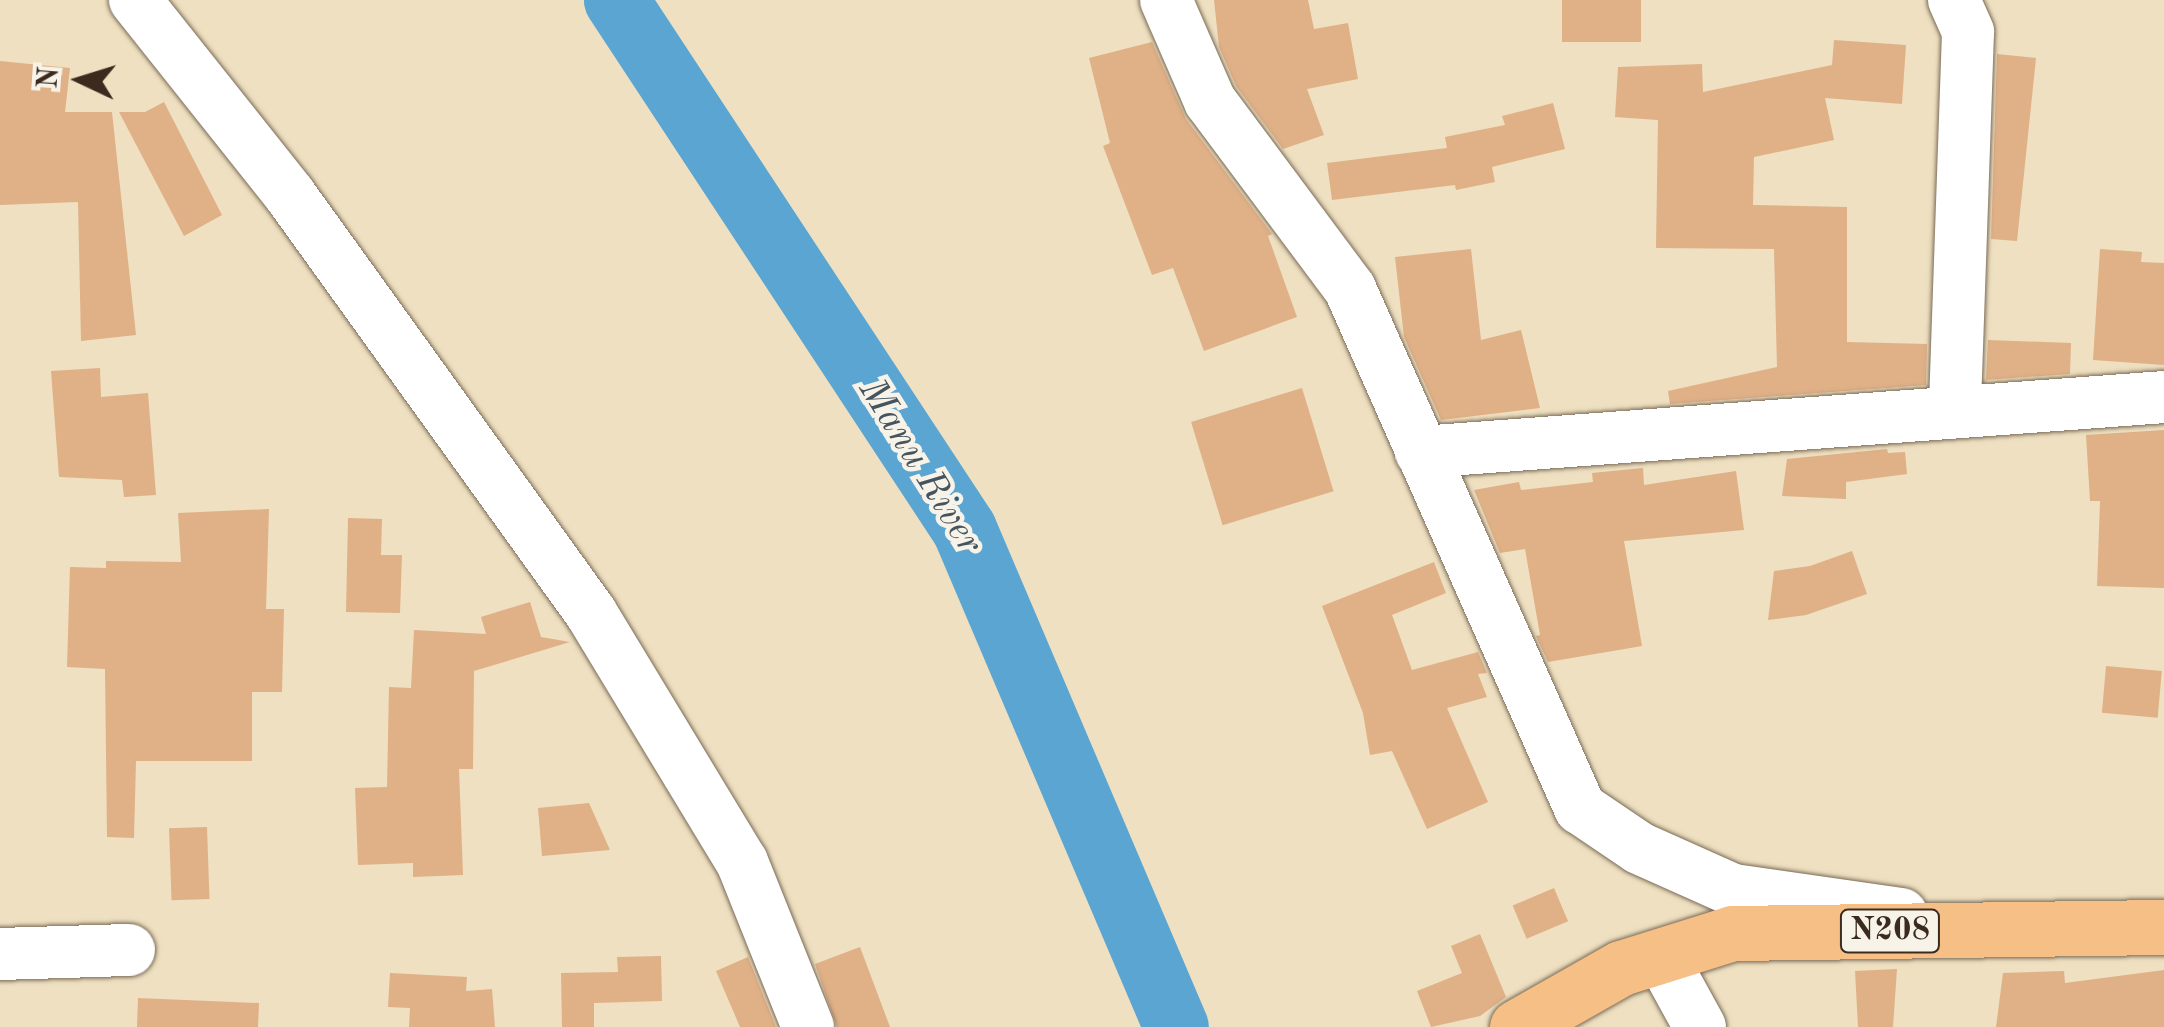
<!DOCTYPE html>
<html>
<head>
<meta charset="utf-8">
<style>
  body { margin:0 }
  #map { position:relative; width:2164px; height:1027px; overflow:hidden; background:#eee0c0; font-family:"Old Standard TT",serif }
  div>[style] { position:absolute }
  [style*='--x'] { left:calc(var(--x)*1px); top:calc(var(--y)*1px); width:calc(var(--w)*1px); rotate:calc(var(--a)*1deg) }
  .river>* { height:65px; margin:-32.5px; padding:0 32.5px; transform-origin:32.5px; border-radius:32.5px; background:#5aa5d2 }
  .building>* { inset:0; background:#e0b087; transform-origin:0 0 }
  .roads { filter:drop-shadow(0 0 2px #7a6a57) drop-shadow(0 0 2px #7a6a57) }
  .minor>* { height:52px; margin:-26px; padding:0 26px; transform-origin:26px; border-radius:26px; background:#fff }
  .highway>* { height:55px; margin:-27.5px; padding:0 27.5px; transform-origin:27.5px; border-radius:27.5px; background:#f5bf86 }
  span { translate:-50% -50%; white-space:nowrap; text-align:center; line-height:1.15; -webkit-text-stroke:9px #f7f3e8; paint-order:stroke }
  .shield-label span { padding:2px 8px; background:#f7f3e8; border:2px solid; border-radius:8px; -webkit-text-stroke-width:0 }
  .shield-label { font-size:32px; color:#3b2a1e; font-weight:700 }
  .water-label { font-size:38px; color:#46555d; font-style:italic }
  .north { position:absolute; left:30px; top:30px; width:100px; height:100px; -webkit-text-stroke:8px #f7f3e8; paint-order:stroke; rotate:274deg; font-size:28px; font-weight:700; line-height:40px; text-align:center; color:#3b2a1e }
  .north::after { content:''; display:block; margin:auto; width:35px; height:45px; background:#3b2a1e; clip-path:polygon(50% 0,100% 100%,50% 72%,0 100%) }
</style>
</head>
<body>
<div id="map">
  <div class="river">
    <i style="--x:616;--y:0;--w:633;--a:56.66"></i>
    <i style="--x:964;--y:529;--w:541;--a:66.94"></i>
  </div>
  <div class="building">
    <i style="clip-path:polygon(1214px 0,1308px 0,1314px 29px,1348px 23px,1358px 79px,1307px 89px,1324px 135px,1283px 149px,1236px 86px,1219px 47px)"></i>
    <i style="left:1562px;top:0;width:79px;height:42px"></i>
    <i style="clip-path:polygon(1834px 40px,1906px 45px,1902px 104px,1825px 98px,1834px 140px,1754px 157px,1753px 205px,1847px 207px,1847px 342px,1927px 344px,1926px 385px,1670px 404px,1668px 391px,1777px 367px,1774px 249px,1656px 248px,1658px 120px,1615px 117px,1618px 67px,1702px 64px,1703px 92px,1832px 65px)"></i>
    <i style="clip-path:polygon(1152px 42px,1186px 119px,1272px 234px,1268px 236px,1297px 317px,1204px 351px,1173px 268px,1152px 275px,1103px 146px,1110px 143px,1089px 58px)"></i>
    <i style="clip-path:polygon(1997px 54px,2036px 58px,2017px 241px,1991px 239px)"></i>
    <i style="clip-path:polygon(0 61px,70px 68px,65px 112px,112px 112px,136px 335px,81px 341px,78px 202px,0 205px)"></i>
    <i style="clip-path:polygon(164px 102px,222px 215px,184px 236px,119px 112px,145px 112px)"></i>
    <i style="clip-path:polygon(1553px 103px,1565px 149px,1492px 167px,1495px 182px,1456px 190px,1455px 185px,1332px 200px,1327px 163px,1447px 148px,1445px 137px,1505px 125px,1502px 116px)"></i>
    <i style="clip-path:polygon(1471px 249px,1481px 340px,1521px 330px,1540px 408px,1441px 420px,1404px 337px,1395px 257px)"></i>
    <i style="clip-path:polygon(2100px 249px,2142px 252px,2141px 262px,2164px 263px,2164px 365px,2093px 360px)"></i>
    <i style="clip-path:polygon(1988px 340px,2071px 343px,2070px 374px,1986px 380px)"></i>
    <i style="clip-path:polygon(100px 368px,101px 397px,148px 393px,156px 495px,124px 497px,122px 480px,59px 477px,51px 371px)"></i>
    <i style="left:1302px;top:388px;width:108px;height:116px;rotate:73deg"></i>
    <i style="clip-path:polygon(2164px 430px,2164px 588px,2097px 586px,2100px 501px,2090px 501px,2086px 435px)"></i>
    <i style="clip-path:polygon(1887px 449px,1888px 453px,1905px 452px,1907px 474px,1846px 482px,1846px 499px,1782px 496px,1787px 459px)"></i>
    <i style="clip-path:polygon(1643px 468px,1644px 485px,1736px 471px,1744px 530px,1624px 541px,1642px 646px,1548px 662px,1536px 636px,1540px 635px,1525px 549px,1500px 553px,1474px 490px,1519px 482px,1521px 490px,1593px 482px,1592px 473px)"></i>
    <i style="clip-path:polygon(269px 509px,266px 609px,284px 609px,282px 692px,252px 692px,252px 761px,136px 761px,134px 838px,107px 837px,105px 669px,67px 667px,70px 567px,106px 568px,106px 561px,181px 562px,178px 513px)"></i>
    <i style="clip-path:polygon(348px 518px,382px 519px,381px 555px,402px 555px,400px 613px,346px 612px)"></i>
    <i style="clip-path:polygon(1852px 551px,1867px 594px,1806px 615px,1768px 620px,1774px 571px,1810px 566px)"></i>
    <i style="clip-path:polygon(1434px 562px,1446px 593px,1392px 615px,1412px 670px,1478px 652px,1487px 673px,1478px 674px,1487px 697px,1447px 708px,1488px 802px,1427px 829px,1392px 751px,1370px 755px,1363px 713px,1322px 606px)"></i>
    <i style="clip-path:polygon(530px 602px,541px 637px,570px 642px,474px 671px,473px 769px,459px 769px,463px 875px,413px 877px,413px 863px,358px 865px,355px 788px,387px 787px,389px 687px,411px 688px,414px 630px,486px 634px,481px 617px)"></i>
    <i style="left:2106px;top:666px;width:56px;height:47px;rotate:5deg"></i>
    <i style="clip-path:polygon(589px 803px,610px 850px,542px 856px,538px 808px)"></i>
    <i style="left:207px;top:827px;width:72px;height:38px;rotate:88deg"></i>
    <i style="left:1554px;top:888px;width:36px;height:45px;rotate:67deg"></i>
    <i style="clip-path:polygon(1480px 934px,1506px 997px,1480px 1016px,1431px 1027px,1417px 991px,1462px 973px,1451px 946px)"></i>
    <i style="clip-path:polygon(860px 947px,890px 1027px,837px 1027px,815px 964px)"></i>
    <i style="clip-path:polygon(661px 956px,662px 1001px,594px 1003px,594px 1027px,562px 1027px,561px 973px,618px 972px,617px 957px)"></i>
    <i style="clip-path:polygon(748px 957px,776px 1027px,740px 1027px,716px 971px)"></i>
    <i style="clip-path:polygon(1897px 969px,1893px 1027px,1858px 1027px,1855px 971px)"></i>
    <i style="clip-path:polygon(2164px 970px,2164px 1027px,1996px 1027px,2003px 973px,2064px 971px,2065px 983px)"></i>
    <i style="clip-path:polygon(390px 973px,467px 977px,466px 991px,492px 989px,495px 1027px,409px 1027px,410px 1008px,388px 1007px)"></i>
    <i style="clip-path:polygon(138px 998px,259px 1003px,258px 1027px,137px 1027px)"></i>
  </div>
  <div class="roads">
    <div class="minor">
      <i style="--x:135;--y:0;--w:249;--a:51.5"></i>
      <i style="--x:290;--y:195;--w:515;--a:54.24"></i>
      <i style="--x:591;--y:613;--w:291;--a:58.8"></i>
      <i style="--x:742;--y:862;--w:178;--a:68.2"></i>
      <i style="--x:1166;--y:0;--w:110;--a:66.5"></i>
      <i style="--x:1210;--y:101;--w:234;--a:53.3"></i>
      <i style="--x:1350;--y:289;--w:568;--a:66.1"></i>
      <i style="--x:1580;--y:808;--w:71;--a:34.1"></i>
      <i style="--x:1639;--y:848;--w:103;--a:24.1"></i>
      <i style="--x:1733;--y:890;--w:170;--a:8.1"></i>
      <i style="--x:1954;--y:0;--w:35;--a:66"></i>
      <i style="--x:1968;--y:32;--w:380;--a:92"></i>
      <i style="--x:1421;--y:452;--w:745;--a:-4.23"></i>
      <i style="--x:0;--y:954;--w:129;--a:-1.8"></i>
      <i style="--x:1661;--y:956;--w:81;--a:61.2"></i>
    </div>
    <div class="highway">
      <i style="--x:1517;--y:1027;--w:120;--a:-29.6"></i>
      <i style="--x:1621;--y:968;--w:117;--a:-17.4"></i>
      <i style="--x:1733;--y:933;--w:431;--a:-0.8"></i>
    </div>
  </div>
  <div class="shield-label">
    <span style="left:1890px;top:931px">N208</span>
  </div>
  <div class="water-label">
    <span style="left:919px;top:467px;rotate:58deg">Manu River</span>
  </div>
  <div class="north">N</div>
</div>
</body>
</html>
